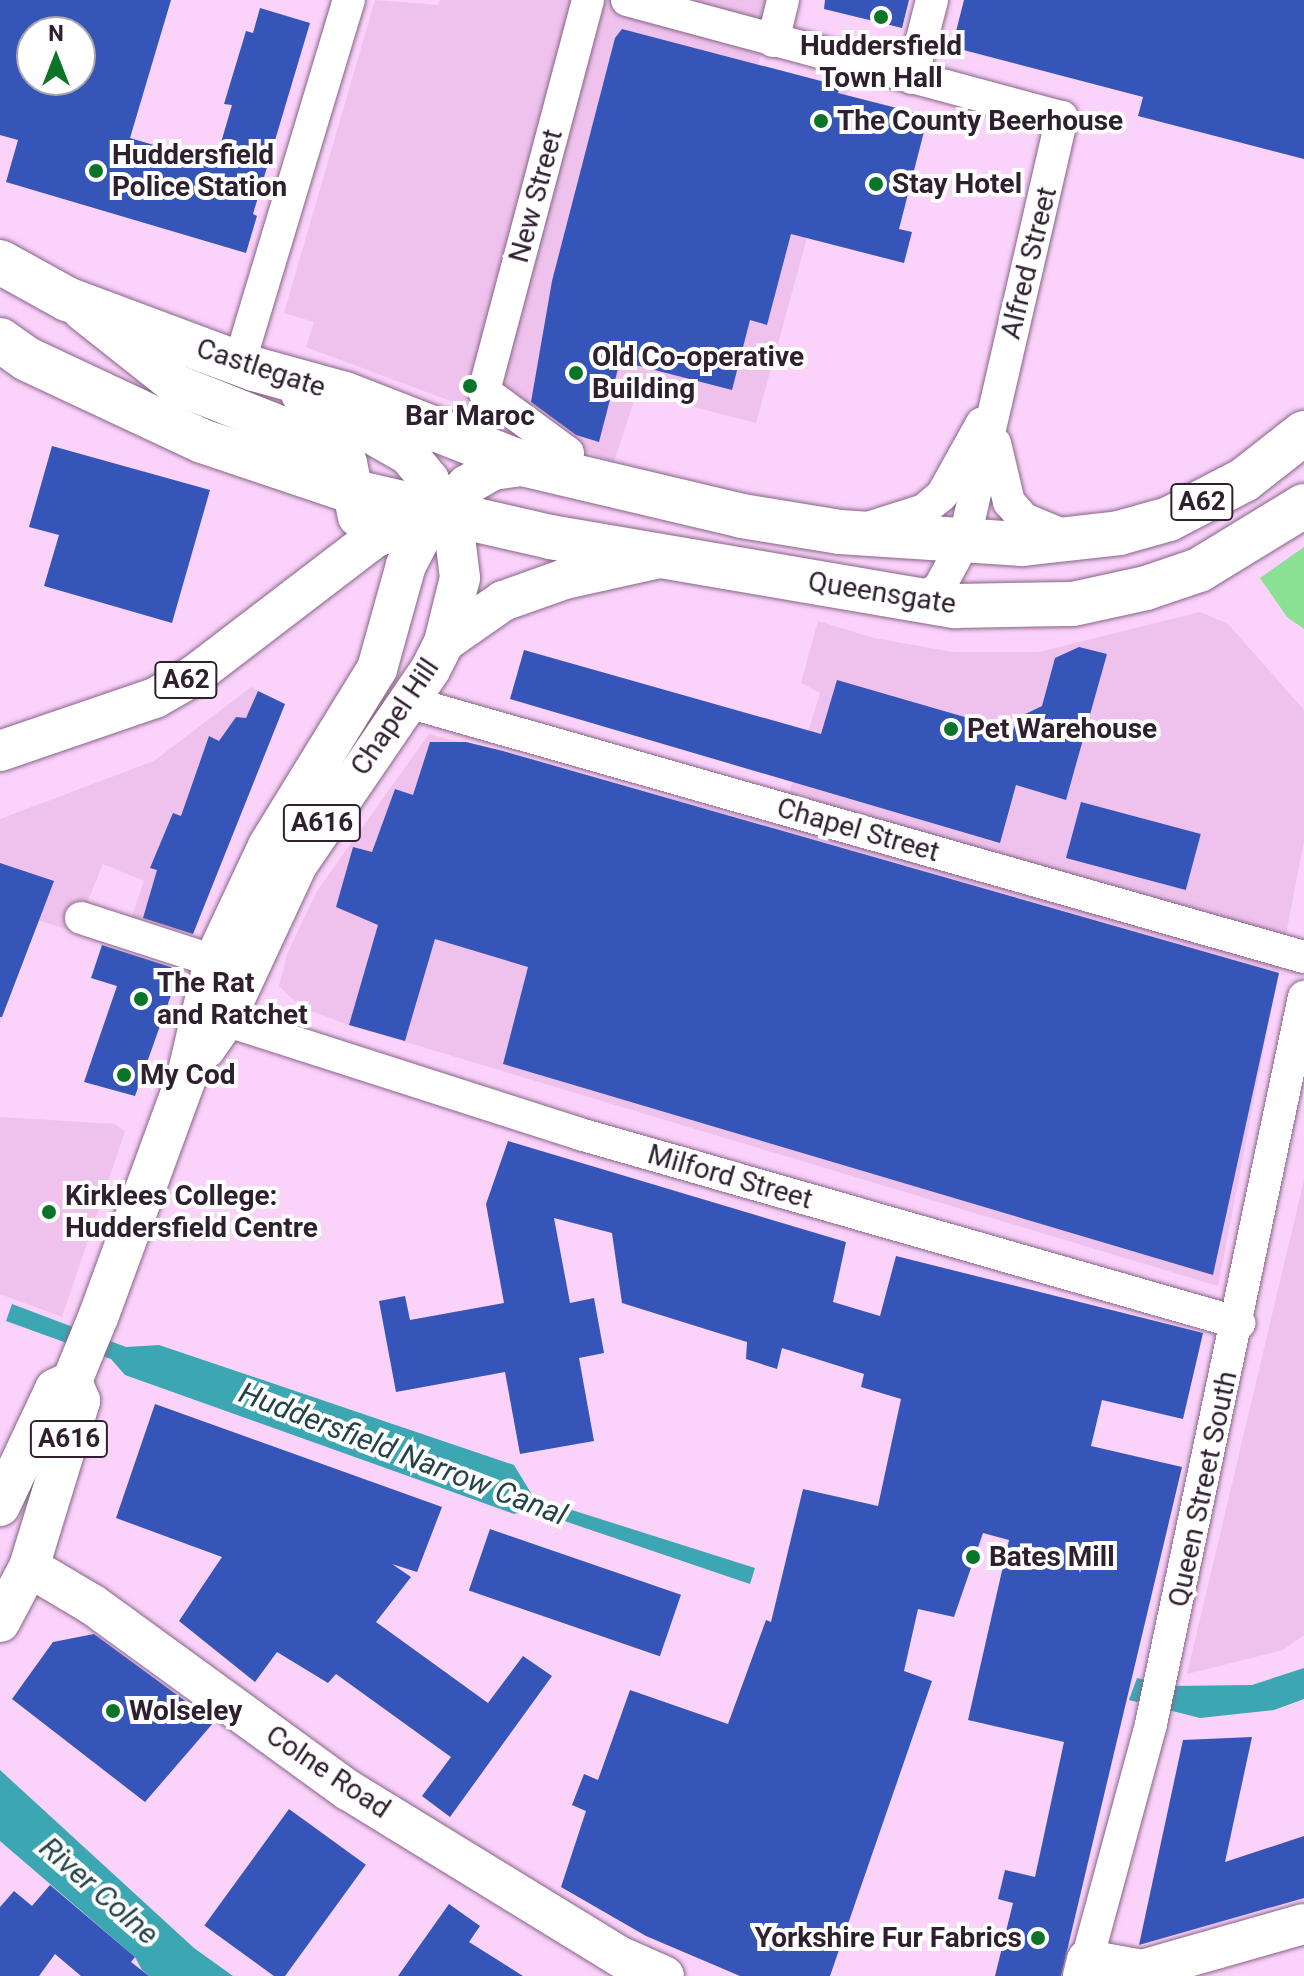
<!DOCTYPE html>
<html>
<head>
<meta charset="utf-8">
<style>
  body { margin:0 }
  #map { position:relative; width:1304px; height:1976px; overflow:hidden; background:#fad2fa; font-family:Roboto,sans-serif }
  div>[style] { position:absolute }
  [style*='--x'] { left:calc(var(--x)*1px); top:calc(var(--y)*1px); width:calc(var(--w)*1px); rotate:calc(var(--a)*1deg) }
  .built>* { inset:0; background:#eec2ed }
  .green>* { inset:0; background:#8be193 }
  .water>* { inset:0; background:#3da6b3 }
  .building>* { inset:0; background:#3555b8; transform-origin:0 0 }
  .roads { filter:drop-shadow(0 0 2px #876487) drop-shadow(0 0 2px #876487) }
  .minor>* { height:32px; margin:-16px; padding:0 16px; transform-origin:16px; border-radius:16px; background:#fff }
  .major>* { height:40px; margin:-20px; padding:0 20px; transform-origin:20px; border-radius:20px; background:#fff }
  .highway>* { height:44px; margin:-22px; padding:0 22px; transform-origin:22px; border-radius:22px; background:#fff }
  .dots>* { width:22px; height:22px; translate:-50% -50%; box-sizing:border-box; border:4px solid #fff; border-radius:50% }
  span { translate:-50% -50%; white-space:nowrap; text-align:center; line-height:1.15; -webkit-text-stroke:8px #fff; paint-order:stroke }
  .shield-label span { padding:2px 6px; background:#fff; border:2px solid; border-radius:6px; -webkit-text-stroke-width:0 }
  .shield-label { font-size:26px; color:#2f202f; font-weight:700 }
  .poi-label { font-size:28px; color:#2f202f; font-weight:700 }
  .left { translate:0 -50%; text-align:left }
  .right { translate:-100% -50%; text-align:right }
  .street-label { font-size:28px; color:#2f202f }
  .water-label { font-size:30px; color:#244348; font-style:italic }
  .north { position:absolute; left:16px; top:16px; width:80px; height:80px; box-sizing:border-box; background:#fff; border:2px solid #aca6ac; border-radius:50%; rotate:0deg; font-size:22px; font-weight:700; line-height:32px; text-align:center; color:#2f202f }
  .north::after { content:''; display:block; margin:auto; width:28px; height:36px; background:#0a7528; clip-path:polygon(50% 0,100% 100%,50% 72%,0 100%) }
</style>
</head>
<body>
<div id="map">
  <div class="built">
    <i style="clip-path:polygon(375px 0,438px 5px,440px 0,774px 0,758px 65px,848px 89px,756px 423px,637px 392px,614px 462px,306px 347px,314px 322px,284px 313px)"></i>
    <i style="clip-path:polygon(1200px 612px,1228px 624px,1304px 710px,1304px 841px,1218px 1286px,349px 1025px,301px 1007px,279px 986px,287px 954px,317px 891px,429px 734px,779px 826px,820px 693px,801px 683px,818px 621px,874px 638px,953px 652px,1039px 652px)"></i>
    <i style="clip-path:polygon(251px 687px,285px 704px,192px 935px,132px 916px,144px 881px,103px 864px,75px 932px,38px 920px,0 1023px,0 819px,154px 761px)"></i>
    <i style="clip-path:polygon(0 1117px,114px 1124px,125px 1131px,62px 1317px,0 1294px)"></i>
    <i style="clip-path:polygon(1304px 1180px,1304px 1635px,1283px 1650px,1187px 1674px)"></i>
  </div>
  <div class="green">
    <i style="clip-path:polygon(1304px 547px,1304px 629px,1287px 617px,1260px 578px)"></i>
  </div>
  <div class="water">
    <i style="clip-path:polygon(12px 1304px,126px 1347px,159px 1345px,514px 1465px,534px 1498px,755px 1568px,750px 1584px,529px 1509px,514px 1514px,125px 1375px,111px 1359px,6px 1321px)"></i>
    <i style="clip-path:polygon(1304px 1668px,1304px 1699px,1274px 1710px,1200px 1718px,1129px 1700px,1137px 1678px,1171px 1686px,1252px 1685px)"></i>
    <i style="clip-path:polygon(0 1770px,194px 1948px,233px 1976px,149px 1976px,142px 1970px,135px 1957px,0 1841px)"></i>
  </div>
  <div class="building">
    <i style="clip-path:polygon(evenodd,0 0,171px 0,130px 138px,215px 163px,232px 105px,224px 104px,246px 31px,253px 33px,260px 8px,310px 23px,253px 214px,257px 216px,246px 253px,6px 182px,18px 140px,0 135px,0 0,32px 32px,80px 32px,80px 80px,32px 80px,32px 32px)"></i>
    <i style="clip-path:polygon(825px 0,909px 0,902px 28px,824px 9px)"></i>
    <i style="clip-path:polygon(964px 0,1304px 0,1304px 159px,1138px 116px,1143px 97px,952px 47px)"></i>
    <i style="clip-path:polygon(622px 29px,840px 86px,838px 93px,928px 116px,899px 229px,912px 232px,904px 263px,791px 234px,767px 325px,750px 320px,732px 390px,620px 361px,599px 442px,576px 435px,531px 402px,552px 281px,615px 38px)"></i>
    <i style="clip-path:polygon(52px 446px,210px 490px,172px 623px,44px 586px,59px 535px,29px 527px)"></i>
    <i style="clip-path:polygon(1079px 647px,1107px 654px,1066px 800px,1016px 785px,1000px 843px,510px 699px,524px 650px,821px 734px,837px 680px,1013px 731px,1017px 718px,1042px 706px,1055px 658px)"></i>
    <i style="clip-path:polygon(258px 691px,285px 704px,193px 934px,143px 918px,157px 870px,150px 868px,173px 813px,181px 816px,209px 736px,219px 741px,236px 717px,246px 718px)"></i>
    <i style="clip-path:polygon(430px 742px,466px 742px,503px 751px,1279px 973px,1213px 1275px,503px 1064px,528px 967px,435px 939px,405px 1041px,349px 1025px,378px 925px,336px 907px,353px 847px,372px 852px,395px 789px,413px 795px)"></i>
    <i style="left:1081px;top:802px;width:124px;height:58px;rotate:15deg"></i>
    <i style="clip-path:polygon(0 863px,54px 881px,2px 1017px,0 1017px)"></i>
    <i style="clip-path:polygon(102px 945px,180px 970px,135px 1096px,84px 1082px,117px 986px,91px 978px)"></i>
    <i style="clip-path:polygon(508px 1141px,846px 1242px,833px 1302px,880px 1316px,896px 1256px,1203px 1333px,1183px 1419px,1102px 1400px,1091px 1446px,1182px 1467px,1061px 1976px,995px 1976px,1013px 1903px,998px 1899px,1005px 1870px,1035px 1877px,1064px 1742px,968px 1720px,1009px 1540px,983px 1533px,954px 1617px,918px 1609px,904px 1671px,932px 1681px,830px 1976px,740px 1976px,646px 1936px,561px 1887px,586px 1811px,572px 1805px,584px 1774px,598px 1780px,630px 1690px,728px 1724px,766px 1620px,771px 1622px,803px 1489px,878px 1506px,901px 1399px,861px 1387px,864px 1374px,782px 1348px,777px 1369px,746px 1359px,747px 1342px,622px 1303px,612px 1233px,554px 1218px,570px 1303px,594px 1298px,604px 1353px,579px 1358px,594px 1441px,520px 1454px,505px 1372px,396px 1392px,379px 1301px,405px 1296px,410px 1320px,504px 1303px,486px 1204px)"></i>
    <i style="clip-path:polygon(155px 1404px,442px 1507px,417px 1572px,392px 1564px,411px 1577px,376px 1622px,488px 1703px,523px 1656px,552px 1676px,450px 1817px,422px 1796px,451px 1757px,336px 1674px,328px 1683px,277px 1652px,255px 1682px,179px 1621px,222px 1557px,116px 1518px)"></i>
    <i style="left:490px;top:1529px;width:202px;height:65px;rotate:19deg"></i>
    <i style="clip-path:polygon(94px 1634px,214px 1722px,145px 1802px,12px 1699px,53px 1642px)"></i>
    <i style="clip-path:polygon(1252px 1737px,1225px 1862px,1304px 1836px,1304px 1898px,1139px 1945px,1183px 1740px)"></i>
    <i style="left:289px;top:1809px;width:95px;height:144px;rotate:36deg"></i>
    <i style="clip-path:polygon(50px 1885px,135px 1957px,131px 1962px,149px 1976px,81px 1976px,55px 1954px,39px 1976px,0 1976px,0 1907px,14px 1891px,32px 1906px)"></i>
    <i style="clip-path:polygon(449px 1904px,480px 1926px,469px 1942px,523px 1976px,398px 1976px)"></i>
  </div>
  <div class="roads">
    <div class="minor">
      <i style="--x:627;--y:0;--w:450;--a:15.1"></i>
      <i style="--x:1062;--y:117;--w:436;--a:103"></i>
      <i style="--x:964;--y:542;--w:52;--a:118.5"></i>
      <i style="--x:939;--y:588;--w:25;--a:148"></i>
      <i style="--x:773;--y:41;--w:42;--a:-76.3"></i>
      <i style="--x:912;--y:78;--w:81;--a:-75.6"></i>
      <i style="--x:239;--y:364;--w:380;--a:-73.2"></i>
      <i style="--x:995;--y:443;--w:61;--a:76.7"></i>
      <i style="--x:1009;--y:502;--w:23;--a:49"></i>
      <i style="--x:1024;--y:519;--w:44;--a:22.5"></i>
      <i style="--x:568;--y:453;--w:104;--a:-143.6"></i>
      <i style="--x:484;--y:391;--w:405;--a:-75.1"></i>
      <i style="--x:871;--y:527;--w:56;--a:-17.8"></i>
      <i style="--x:924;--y:510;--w:23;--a:-40"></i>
      <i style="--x:942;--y:495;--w:82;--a:-60.9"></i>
      <i style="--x:411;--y:703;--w:928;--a:15.88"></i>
      <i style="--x:81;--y:918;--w:140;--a:17.9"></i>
      <i style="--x:225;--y:1020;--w:373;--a:17.8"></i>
      <i style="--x:580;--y:1134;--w:686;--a:16"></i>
      <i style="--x:1087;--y:1960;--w:245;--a:-74.8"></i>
      <i style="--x:1151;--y:1724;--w:743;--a:-78.12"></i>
    </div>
    <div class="major">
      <i style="--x:83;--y:311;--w:117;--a:38.4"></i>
      <i style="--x:175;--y:384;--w:165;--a:21.7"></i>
      <i style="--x:328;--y:445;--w:26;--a:43"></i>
      <i style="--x:347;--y:463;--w:55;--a:78.5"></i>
      <i style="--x:444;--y:642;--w:72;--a:-34.8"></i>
      <i style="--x:503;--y:601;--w:66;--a:-19.5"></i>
      <i style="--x:565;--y:579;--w:97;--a:-12.5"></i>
      <i style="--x:0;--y:751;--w:164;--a:-18.9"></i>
      <i style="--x:155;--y:698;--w:46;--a:-29.9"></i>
      <i style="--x:195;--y:675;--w:225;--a:-37.4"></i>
      <i style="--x:374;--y:538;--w:73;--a:-19.9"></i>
      <i style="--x:205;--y:1049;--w:35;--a:-55"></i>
      <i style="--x:225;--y:1020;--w:171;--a:-65.1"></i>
      <i style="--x:297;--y:865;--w:236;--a:-55.7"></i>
      <i style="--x:430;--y:670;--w:31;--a:-63"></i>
      <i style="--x:444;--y:642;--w:66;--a:-76"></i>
      <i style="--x:460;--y:578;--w:35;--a:-97"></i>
      <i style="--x:456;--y:543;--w:69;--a:-113.2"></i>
      <i style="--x:429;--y:480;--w:32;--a:-129"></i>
      <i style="--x:409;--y:455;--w:124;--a:-150.5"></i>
      <i style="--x:0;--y:1506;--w:129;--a:-64.8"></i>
      <i style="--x:55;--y:1389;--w:19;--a:-25"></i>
      <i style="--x:72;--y:1381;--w:71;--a:-67.8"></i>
      <i style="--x:99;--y:1315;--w:255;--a:-69.8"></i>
      <i style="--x:187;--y:1076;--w:118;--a:-76.8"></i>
      <i style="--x:214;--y:961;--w:127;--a:-64.8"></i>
      <i style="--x:268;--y:846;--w:208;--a:-58.4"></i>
      <i style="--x:377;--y:669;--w:108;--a:-74.4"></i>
      <i style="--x:406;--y:565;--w:30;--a:-62"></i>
      <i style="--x:420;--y:539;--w:72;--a:-49"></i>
      <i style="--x:467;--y:485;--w:30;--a:-30"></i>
      <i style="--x:493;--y:470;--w:34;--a:-8"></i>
      <i style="--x:29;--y:1567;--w:74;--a:30.7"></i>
      <i style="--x:93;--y:1605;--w:315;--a:36"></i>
      <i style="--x:348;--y:1790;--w:320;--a:31.5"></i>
      <i style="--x:621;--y:1957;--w:47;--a:23.8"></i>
      <i style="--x:0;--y:1622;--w:62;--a:-62.2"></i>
      <i style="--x:29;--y:1567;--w:174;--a:-72.9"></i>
      <i style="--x:80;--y:1401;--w:22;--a:-112"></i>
      <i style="--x:1083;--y:1976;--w:16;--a:-76"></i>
      <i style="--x:1087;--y:1960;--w:56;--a:10.3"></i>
      <i style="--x:1142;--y:1970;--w:168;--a:-15.9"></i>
    </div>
    <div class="highway">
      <i style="--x:0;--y:262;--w:77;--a:28.9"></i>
      <i style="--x:67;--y:299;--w:200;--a:20.5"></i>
      <i style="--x:254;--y:369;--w:94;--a:15.4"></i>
      <i style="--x:345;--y:394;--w:195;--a:21.3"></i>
      <i style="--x:527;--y:465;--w:221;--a:13.3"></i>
      <i style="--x:742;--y:516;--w:99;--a:9.3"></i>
      <i style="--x:840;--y:532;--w:183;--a:3.8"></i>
      <i style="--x:1023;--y:544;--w:97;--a:-6.5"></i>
      <i style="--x:1119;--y:533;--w:52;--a:-15.6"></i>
      <i style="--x:1169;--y:519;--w:85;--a:-27.5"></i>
      <i style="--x:1244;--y:480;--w:76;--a:-38.1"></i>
      <i style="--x:0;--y:340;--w:33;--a:35"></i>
      <i style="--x:27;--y:359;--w:193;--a:25.1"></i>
      <i style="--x:202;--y:441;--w:160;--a:18.5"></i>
      <i style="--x:354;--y:492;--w:201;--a:12.9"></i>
      <i style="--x:550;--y:537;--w:411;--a:9.7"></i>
      <i style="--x:955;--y:606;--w:118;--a:-1"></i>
      <i style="--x:1073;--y:604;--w:75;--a:-12.4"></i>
      <i style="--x:1146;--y:588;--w:56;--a:-18.8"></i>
      <i style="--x:1199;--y:570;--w:123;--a:-31.4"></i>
    </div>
  </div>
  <div class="dots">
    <i style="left:881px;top:17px;background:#0a7528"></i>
    <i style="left:821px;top:121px;background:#0a7528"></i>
    <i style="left:96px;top:171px;background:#0a7528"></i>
    <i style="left:876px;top:184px;background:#0a7528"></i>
    <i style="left:576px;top:373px;background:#0a7528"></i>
    <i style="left:470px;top:386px;background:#0a7528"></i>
    <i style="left:951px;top:729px;background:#0a7528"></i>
    <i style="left:141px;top:999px;background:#0a7528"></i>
    <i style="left:124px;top:1075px;background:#0a7528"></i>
    <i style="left:49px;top:1212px;background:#0a7528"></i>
    <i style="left:973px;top:1557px;background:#0a7528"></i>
    <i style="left:113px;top:1711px;background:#0a7528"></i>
    <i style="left:1038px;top:1938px;background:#0a7528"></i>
  </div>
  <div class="shield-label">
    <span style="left:1202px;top:502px">A62</span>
    <span style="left:186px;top:680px">A62</span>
    <span style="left:322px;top:823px">A616</span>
    <span style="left:69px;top:1439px">A616</span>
  </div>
  <div class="poi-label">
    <span style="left:881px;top:62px">Huddersfield<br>Town Hall</span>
    <span class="left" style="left:837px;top:121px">The County Beerhouse</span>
    <span class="left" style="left:112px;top:171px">Huddersfield<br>Police Station</span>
    <span class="left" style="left:892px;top:184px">Stay Hotel</span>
    <span class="left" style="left:592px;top:373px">Old Co-operative<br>Building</span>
    <span style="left:470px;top:416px">Bar Maroc</span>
    <span class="left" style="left:967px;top:729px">Pet Warehouse</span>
    <span class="left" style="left:157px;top:999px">The Rat<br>and Ratchet</span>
    <span class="left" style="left:140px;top:1075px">My Cod</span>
    <span class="left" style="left:65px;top:1212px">Kirklees College:<br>Huddersfield Centre</span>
    <span class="left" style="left:989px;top:1557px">Bates Mill</span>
    <span class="left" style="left:129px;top:1711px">Wolseley</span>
    <span class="right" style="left:1022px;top:1938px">Yorkshire Fur Fabrics</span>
  </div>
  <div class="street-label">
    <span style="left:536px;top:196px;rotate:-75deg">New Street</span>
    <span style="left:1029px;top:263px;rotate:-76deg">Alfred Street</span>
    <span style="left:261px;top:368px;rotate:18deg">Castlegate</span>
    <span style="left:882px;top:593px;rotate:9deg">Queensgate</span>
    <span style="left:395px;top:717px;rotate:-56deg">Chapel Hill</span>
    <span style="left:858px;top:830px;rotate:16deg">Chapel Street</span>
    <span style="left:730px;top:1177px;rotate:16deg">Milford Street</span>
    <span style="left:1203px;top:1489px;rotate:-78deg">Queen Street South</span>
    <span style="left:328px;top:1772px;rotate:34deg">Colne Road</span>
  </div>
  <div class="water-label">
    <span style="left:403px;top:1454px;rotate:21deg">Huddersfield Narrow Canal</span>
    <span style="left:99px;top:1891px;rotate:41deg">River Colne</span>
  </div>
  <div class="north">N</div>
</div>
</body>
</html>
